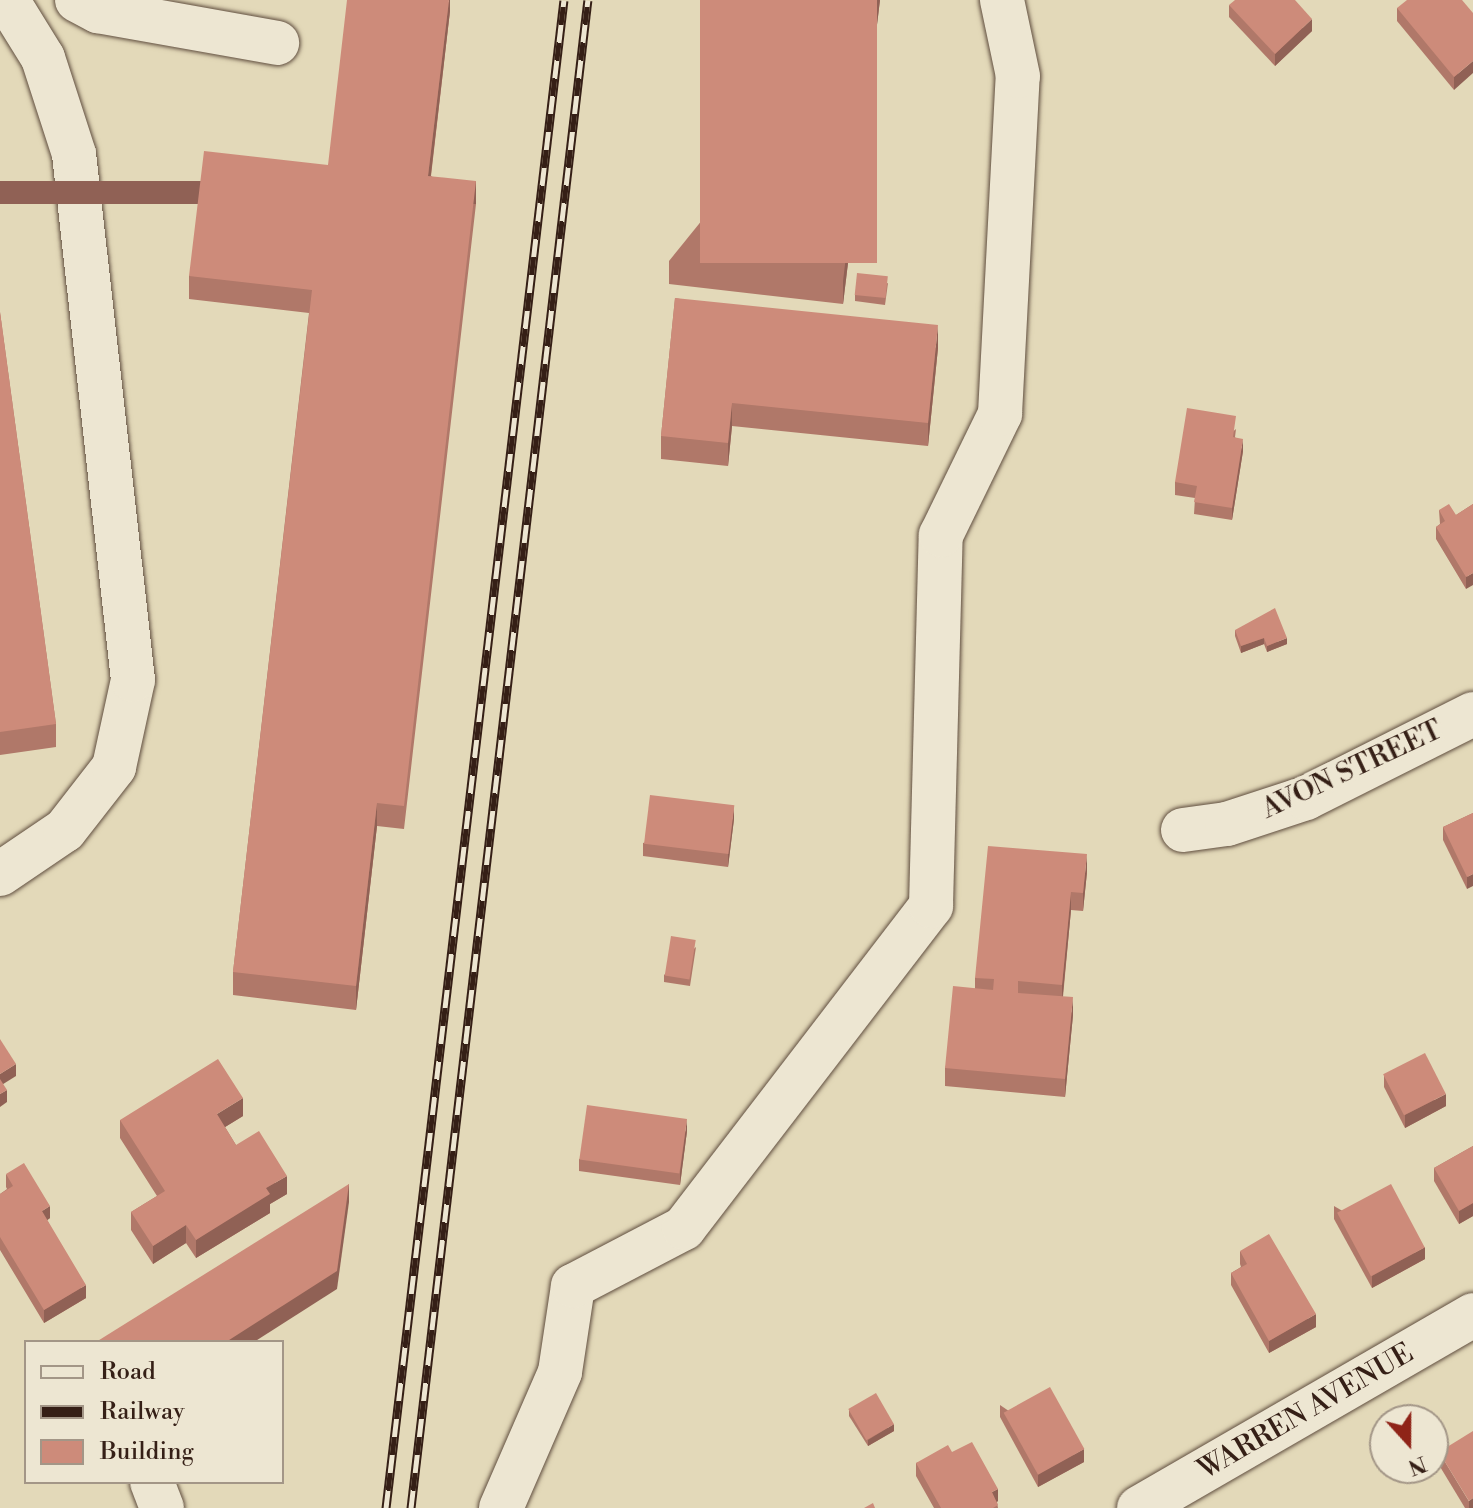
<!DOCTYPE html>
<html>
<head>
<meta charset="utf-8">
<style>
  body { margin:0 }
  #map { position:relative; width:1473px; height:1508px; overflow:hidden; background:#e3d9b9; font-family:"Libre Bodoni",serif }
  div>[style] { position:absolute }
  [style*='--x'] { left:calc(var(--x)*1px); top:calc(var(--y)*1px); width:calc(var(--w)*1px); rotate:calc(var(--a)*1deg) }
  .roads { filter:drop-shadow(0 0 2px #604e3f) drop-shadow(0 0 2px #604e3f) }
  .minor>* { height:44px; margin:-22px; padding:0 22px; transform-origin:22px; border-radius:22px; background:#ede6d2 }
  .rail>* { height:9px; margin-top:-4.5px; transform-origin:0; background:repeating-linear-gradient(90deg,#ede6d2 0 18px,#351f16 0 36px); box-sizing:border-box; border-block:2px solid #351f16 }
  .wall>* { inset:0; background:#b07869 }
  .shaded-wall>* { inset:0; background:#906155; transform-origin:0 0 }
  .building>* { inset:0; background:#cd8b7a; transform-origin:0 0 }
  span { translate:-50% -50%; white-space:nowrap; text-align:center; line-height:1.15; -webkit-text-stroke:7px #ede6d2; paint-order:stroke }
  .street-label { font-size:28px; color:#351f16 }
  .legend { position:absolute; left:24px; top:1340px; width:260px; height:144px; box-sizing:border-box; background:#ede6d2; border:2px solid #a39687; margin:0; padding:10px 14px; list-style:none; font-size:24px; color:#351f16 }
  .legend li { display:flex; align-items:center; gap:16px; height:40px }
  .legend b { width:40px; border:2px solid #a39687 }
  .north { position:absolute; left:1369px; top:1404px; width:80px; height:80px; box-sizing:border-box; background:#ede6d2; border:2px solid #a39687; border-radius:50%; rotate:159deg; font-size:22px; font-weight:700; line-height:32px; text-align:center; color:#351f16 }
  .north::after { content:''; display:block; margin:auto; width:28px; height:36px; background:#8f2418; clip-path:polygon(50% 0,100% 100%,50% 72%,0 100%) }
</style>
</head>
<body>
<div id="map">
  <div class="roads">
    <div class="minor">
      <i style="--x:77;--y:0;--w:24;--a:28"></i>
      <i style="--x:98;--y:11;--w:182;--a:10.1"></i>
      <i style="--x:1183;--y:830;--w:44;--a:-7.8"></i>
      <i style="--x:1227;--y:824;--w:83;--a:-18.2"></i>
      <i style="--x:1306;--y:798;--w:187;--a:-26.7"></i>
      <i style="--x:0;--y:874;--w:78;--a:-34.1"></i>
      <i style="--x:65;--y:830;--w:80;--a:-52.1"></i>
      <i style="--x:114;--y:767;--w:89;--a:-77.7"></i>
      <i style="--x:133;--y:680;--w:529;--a:-96.4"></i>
      <i style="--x:74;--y:154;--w:101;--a:-107.9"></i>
      <i style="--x:43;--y:58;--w:68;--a:-121.8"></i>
      <i style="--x:152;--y:1482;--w:28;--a:69"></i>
      <i style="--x:501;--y:1508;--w:148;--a:-66.5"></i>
      <i style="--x:560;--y:1372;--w:87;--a:-81.4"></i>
      <i style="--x:573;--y:1286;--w:125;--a:-27.6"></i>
      <i style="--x:684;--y:1228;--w:406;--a:-52.5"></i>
      <i style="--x:931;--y:906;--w:371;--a:-88.5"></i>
      <i style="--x:941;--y:535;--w:135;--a:-64"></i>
      <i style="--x:1000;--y:414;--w:338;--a:-87"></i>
      <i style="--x:1018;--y:76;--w:78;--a:-101.9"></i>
      <i style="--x:1139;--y:1508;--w:386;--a:-30"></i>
    </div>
  </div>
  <div class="rail">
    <i style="--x:386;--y:1508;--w:1518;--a:-83.27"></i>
    <i style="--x:411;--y:1508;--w:1518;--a:-83.31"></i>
  </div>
  <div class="wall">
    <i style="clip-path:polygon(450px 0,450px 11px,431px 176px,476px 204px,404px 829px,377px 826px,356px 1010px,233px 995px,233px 972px,309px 313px,189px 299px,189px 276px,328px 165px)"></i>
    <i style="clip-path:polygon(880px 0,843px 304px,669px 284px,669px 261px)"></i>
    <i style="clip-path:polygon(1229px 5px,1312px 31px,1275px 66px,1229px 17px)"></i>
    <i style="clip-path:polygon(1397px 8px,1473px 13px,1454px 90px,1397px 21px)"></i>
    <i style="clip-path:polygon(888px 283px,885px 305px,855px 301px,855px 295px)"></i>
    <i style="clip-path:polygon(675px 298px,938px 348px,928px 446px,732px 426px,728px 466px,661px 459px,661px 436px)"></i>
    <i style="clip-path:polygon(0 312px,56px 724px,56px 747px,0 755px)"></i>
    <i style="clip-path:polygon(1236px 429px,1235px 437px,1243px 451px,1232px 520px,1194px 514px,1195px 498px,1175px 495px,1175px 482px)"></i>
    <i style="clip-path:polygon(1473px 504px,1466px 589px,1436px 539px,1436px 527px,1440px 524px,1439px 510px,1456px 515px)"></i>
    <i style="clip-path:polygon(1235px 630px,1287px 644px,1267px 652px,1264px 644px,1241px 653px,1235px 636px)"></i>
    <i style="clip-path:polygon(1473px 813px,1467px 889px,1443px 840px,1443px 827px)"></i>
    <i style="clip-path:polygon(734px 819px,728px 867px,643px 856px,643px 843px)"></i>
    <i style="clip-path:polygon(1087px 872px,1083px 911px,1071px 910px,1063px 997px,1073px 1015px,1065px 1097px,945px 1086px,945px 1068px,975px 988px,975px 978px)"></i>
    <i style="clip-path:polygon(696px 947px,690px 986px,664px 982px,664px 975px)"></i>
    <i style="clip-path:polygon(1384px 1075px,1446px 1106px,1405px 1128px,1384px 1087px)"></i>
    <i style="clip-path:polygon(243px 1116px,225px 1127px,236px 1145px,287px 1194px,270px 1204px,270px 1213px,196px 1258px,186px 1243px,153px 1264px,131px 1230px,131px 1212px,157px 1196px,120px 1138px,120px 1120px)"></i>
    <i style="clip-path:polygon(687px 1131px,680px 1185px,579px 1171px,579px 1159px)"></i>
    <i style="clip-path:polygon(1473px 1146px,1473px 1216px,1459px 1224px,1434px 1181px,1434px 1168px)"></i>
    <i style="clip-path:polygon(6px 1174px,50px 1218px,47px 1220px,86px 1298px,44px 1323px,0 1250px,0 1194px,7px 1189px,6px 1187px)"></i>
    <i style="clip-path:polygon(1334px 1206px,1425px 1259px,1372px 1288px,1334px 1219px)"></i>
    <i style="clip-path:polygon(1240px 1251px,1316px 1327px,1269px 1353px,1231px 1285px,1231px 1273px,1241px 1267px,1240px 1264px)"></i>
    <i style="clip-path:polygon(1000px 1405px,1084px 1462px,1038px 1487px,1000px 1417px)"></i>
    <i style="clip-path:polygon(849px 1410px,894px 1431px,868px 1446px,849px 1416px)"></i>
    <i style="clip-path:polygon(952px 1452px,998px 1501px,997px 1502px,998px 1508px,934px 1508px,916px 1476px,916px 1463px)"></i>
    <i style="clip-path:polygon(1439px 1452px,1473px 1508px,1465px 1508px,1439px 1465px)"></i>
  </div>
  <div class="shaded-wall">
    <i style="clip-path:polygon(449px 0,450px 0,450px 11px,428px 199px,428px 176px)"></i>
    <i style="clip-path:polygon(877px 0,880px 0,843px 304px,843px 281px)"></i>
    <i style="clip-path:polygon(1312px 19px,1312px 31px,1275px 66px,1275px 54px)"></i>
    <i style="clip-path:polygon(1473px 61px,1473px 73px,1454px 90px,1454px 77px)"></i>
    <i style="left:476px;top:181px;width:23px;height:629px;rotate:90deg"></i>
    <i style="clip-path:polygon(938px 325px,938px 348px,928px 446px,928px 423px)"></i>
    <i style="clip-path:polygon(732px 403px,732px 426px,728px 466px,728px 443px)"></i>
    <i style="clip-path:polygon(1243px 439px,1243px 451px,1232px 520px,1232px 508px)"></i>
    <i style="clip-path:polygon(1473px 573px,1473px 585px,1466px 589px,1466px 577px)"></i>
    <i style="clip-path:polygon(1264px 638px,1264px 644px,1241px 653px,1241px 646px)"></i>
    <i style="clip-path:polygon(1287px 638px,1287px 644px,1267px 652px,1267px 646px)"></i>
    <i style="clip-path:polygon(377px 803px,377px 826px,356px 1010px,356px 986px)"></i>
    <i style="clip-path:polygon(734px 806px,734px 819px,728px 867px,728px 854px)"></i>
    <i style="clip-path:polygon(1087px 854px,1087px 872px,1083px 911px,1083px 893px)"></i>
    <i style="clip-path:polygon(1473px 874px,1473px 886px,1467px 889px,1467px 877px)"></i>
    <i style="clip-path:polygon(1071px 892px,1071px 910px,1062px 1003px,1062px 985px)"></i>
    <i style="clip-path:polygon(1073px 997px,1073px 1015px,1065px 1097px,1065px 1079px)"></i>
    <i style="clip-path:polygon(16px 1064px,16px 1076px,0 1086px,0 1074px)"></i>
    <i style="clip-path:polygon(7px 1090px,7px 1102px,0 1107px,0 1094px)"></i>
    <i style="clip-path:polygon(1446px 1094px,1446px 1106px,1405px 1128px,1405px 1115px)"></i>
    <i style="clip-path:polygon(243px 1098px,243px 1116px,217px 1132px,217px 1114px)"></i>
    <i style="clip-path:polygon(687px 1119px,687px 1131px,680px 1185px,680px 1173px)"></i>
    <i style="clip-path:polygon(287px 1176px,287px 1194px,270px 1204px,270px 1213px,196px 1258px,196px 1240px,266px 1188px)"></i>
    <i style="clip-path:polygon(349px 1184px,349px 1202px,337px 1289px,254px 1342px,226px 1342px)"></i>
    <i style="clip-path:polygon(1473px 1203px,1473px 1216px,1459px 1224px,1459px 1211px)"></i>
    <i style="clip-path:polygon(50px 1206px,50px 1218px,42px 1224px,42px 1211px)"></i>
    <i style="clip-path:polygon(186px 1225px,186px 1243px,153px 1264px,153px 1246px)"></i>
    <i style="clip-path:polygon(1425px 1247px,1425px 1259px,1372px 1288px,1372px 1276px)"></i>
    <i style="clip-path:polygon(86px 1285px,86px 1298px,44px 1323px,44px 1310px)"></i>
    <i style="clip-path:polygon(1316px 1314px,1316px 1327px,1269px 1353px,1269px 1341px)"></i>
    <i style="clip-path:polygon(894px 1424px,894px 1431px,868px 1446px,868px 1440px)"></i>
    <i style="clip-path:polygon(1084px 1449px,1084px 1462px,1038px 1487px,1038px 1474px)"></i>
    <i style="clip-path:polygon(998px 1489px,998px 1501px,992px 1504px,992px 1492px)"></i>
    <i style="clip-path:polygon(1473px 1498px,1473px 1508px,1469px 1508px,1469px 1501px)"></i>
  </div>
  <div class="building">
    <i style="clip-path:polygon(347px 0,449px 0,428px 176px,476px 181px,404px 806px,377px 803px,356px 986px,233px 972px,312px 290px,189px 276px,204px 151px,328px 165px)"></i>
    <i style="left:700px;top:0;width:177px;height:263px"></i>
    <i style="clip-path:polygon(1235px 0,1295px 0,1312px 19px,1275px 54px,1229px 5px)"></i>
    <i style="clip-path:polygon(1407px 0,1462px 0,1473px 13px,1473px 61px,1454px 77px,1397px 8px)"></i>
    <i style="left:857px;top:273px;width:31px;height:22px;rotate:6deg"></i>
    <i style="clip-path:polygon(675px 298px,938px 325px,928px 423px,732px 403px,728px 443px,661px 436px)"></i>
    <i style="clip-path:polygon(0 312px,56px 724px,0 732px)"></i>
    <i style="clip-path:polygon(1187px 408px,1236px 416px,1233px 437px,1243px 439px,1232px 508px,1194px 502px,1197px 486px,1175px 482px)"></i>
    <i style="clip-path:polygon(1449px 504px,1456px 515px,1473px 504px,1473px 573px,1466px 577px,1436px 527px,1445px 521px,1439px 510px)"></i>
    <i style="clip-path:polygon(1275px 608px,1287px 638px,1267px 646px,1264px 638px,1241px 646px,1235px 630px)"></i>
    <i style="left:650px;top:795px;width:85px;height:49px;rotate:7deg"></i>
    <i style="clip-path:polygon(1473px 813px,1473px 874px,1467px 877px,1443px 827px)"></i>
    <i style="clip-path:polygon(988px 846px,1087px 854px,1083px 893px,1071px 892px,1062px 985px,1018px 981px,1018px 993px,1073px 997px,1065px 1079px,945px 1068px,953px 986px,993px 990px,994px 979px,975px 978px)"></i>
    <i style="left:671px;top:936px;width:25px;height:40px;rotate:9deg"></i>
    <i style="clip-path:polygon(0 1039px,16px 1064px,0 1074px)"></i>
    <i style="left:1425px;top:1053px;width:46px;height:47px;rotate:63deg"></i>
    <i style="clip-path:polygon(218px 1059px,243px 1098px,217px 1114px,236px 1145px,259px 1131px,287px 1176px,266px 1188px,270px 1194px,196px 1240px,186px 1225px,153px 1246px,131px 1212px,165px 1191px,120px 1120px)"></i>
    <i style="clip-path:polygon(0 1079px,7px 1090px,0 1094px)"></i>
    <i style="left:587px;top:1105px;width:101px;height:55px;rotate:8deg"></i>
    <i style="clip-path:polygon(1473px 1146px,1473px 1203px,1459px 1211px,1434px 1168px)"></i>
    <i style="clip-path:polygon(24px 1163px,50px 1206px,42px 1211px,86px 1285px,44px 1310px,0 1237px,0 1194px,13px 1186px,6px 1174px)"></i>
    <i style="clip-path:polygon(349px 1184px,337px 1271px,226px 1342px,96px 1342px)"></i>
    <i style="left:1391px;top:1184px;width:72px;height:61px;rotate:62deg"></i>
    <i style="clip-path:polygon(1269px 1234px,1316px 1314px,1269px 1341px,1231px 1273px,1247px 1264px,1240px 1251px)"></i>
    <i style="left:1050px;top:1387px;width:71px;height:53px;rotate:61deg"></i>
    <i style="left:876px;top:1393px;width:36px;height:32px;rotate:60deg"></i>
    <i style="clip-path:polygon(1473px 1431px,1473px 1498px,1469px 1501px,1439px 1452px)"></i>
    <i style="clip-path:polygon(972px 1442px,998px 1489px,992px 1492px,998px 1505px,993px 1508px,941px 1508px,916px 1463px,948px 1445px,952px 1452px)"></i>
    <i style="clip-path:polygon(873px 1503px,875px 1508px,864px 1508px)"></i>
  </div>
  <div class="street-label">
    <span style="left:1352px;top:770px;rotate:-25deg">AVON STREET</span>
    <span style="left:1306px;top:1412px;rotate:-30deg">WARREN AVENUE</span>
  </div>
  <ul class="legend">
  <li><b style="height:10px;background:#ede6d2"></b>Road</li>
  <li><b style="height:10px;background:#351f16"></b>Railway</li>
  <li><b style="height:22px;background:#cd8b7a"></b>Building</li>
  </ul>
  <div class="north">N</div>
</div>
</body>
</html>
